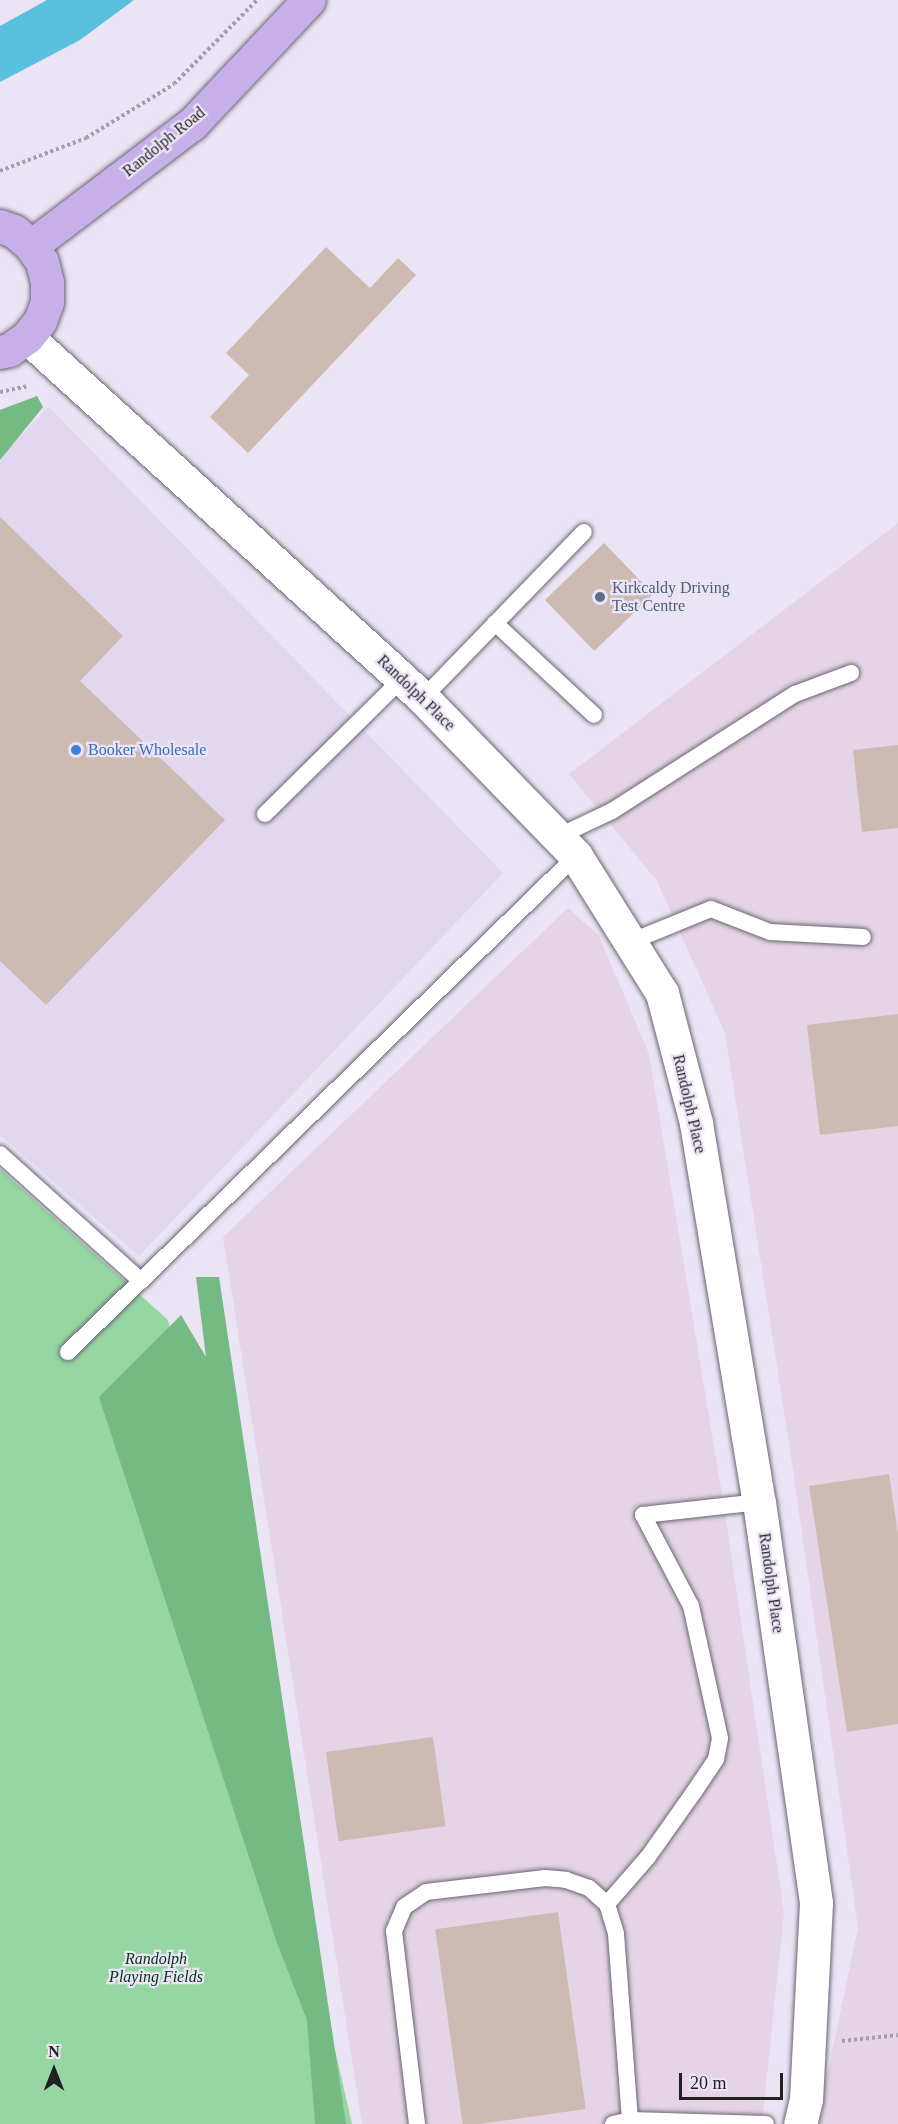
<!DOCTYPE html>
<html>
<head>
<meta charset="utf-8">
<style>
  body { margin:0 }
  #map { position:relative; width:898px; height:2124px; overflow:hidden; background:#ebe4f5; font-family:"Times New Roman",serif }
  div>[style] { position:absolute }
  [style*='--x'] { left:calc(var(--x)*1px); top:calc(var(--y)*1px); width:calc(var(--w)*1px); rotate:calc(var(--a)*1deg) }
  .built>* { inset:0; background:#e1d7ee }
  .industrial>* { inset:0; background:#e4d4e5 }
  .green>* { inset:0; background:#96d6a2 }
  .forest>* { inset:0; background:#75b983 }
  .water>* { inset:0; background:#59c0de }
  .building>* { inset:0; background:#cdbbb3; transform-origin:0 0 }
  .path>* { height:4px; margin-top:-2px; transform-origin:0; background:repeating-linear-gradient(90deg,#a39eab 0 3px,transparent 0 6px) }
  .roads { filter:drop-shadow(0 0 2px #6b6573) drop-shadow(0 0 2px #6b6573) }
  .lane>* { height:16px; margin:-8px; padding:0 8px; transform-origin:8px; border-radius:8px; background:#fff }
  .street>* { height:33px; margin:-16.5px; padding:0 16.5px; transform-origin:16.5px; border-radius:16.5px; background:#fff }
  .primary>* { height:33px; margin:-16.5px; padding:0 16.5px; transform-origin:16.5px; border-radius:16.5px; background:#c7b0e9 }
  .dots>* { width:16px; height:16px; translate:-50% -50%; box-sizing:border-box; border:3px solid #ebe4f5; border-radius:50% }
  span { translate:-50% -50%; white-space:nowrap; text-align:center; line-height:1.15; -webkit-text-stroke:4.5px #ebe4f5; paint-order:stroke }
  .street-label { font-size:16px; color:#221f25 }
  .service-label { font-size:16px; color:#4e5e75 }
  .left { translate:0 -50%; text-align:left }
  .shop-label { font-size:16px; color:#366cbe }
  .park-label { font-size:16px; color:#003513; font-style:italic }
  .north { position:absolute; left:24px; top:2040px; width:60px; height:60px; -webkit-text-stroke:4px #ebe4f5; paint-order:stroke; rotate:0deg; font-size:16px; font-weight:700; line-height:24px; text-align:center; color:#221f25 }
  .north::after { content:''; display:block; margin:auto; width:21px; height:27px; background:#221f25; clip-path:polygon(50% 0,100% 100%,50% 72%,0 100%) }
  .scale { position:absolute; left:679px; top:2073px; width:104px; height:27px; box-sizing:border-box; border:3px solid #221f25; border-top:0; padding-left:8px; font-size:18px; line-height:21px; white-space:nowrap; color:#221f25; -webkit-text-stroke:4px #ebe4f5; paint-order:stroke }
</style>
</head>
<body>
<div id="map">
  <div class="built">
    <i style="clip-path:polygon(49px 407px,503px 873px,139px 1256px,0 1135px,0 456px)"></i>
  </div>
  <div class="industrial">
    <i style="clip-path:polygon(898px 523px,898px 2124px,817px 2124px,858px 1928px,790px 1450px,725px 1033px,657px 881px,569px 774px)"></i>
    <i style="clip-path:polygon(568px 908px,599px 936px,649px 1054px,724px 1506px,784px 1912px,762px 2124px,362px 2124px,223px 1237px)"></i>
  </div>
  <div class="green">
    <i style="clip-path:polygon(0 1169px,168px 1320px,352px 2124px,0 2124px)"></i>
  </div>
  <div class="forest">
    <i style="clip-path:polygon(37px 396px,43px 407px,0 460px,0 410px)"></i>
    <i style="clip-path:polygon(196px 1277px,219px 1277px,346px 2124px,315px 2124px,307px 2020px,277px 1943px,99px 1397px,181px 1315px,206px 1357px)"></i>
  </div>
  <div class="water">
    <i style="clip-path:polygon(47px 0,134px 0,80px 40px,0 82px,0 26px)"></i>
  </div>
  <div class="building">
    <i style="clip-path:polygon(326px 247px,370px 288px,398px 258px,416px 275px,248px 453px,210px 417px,249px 375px,226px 353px)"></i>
    <i style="clip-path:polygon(0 517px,123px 636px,80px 681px,225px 820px,46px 1005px,0 961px)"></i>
    <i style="left:604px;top:543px;width:71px;height:82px;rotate:46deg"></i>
    <i style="clip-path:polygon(898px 745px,898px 828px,862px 832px,853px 750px)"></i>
    <i style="clip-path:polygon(898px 1014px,898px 1126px,820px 1135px,807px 1025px)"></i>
    <i style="clip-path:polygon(889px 1474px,898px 1534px,898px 1724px,847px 1732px,809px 1486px)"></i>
    <i style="left:433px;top:1737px;width:90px;height:108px;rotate:82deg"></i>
    <i style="left:558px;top:1912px;width:199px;height:124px;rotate:82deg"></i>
  </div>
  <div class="path">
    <i style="--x:0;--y:171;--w:92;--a:-21"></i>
    <i style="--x:86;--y:138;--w:103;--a:-31.5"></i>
    <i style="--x:174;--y:84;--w:118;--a:-45.3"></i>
    <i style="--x:0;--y:392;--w:29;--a:-12"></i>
    <i style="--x:842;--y:2041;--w:56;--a:-6.1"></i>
  </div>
  <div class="roads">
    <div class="lane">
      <i style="--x:495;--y:623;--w:135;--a:42.9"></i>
      <i style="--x:423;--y:698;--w:231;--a:-45.9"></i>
      <i style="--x:265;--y:814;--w:194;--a:-44.6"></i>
      <i style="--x:557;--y:837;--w:61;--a:-25.3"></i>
      <i style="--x:612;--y:811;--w:217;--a:-32.6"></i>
      <i style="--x:795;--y:694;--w:60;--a:-20.6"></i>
      <i style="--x:630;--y:942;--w:87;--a:-22.2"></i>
      <i style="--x:711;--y:909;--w:63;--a:21.3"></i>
      <i style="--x:770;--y:932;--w:93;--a:3.1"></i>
      <i style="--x:0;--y:1154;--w:190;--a:42"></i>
      <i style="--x:68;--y:1352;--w:710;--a:-44.32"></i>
      <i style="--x:607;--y:1904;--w:62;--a:-48.9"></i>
      <i style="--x:648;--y:1857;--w:80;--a:-54.7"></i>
      <i style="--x:694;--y:1792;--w:40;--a:-56"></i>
      <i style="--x:716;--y:1759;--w:21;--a:-79"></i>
      <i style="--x:720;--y:1738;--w:135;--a:-102.4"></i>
      <i style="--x:691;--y:1606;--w:103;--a:-117.8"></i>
      <i style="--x:643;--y:1515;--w:117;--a:-6.4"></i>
      <i style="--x:417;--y:2124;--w:194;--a:-96.8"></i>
      <i style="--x:394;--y:1931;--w:26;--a:-67"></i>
      <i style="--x:404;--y:1907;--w:27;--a:-34"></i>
      <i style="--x:426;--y:1892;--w:120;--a:-6.7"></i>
      <i style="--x:545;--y:1878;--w:21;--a:5"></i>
      <i style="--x:566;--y:1880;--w:24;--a:19"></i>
      <i style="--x:589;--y:1888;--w:24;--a:42"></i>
      <i style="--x:607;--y:1904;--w:31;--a:73"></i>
      <i style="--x:616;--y:1934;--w:187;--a:85.7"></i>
      <i style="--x:613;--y:2124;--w:17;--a:-13"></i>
      <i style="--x:630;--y:2120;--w:136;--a:1.7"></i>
    </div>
    <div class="street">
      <i style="--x:27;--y:337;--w:536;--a:42.35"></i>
      <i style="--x:423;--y:698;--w:220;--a:45.9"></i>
      <i style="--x:576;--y:856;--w:162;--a:57.9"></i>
      <i style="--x:662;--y:993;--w:134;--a:75.3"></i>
      <i style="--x:696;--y:1123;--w:384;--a:80.6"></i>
      <i style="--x:759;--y:1502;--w:405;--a:81.9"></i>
      <i style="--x:816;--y:1903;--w:196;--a:92.9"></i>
      <i style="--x:806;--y:2099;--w:26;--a:103"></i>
    </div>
    <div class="primary">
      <i style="--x:0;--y:226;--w:15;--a:20"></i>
      <i style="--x:14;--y:231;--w:23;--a:41"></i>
      <i style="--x:31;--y:246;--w:19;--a:55"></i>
      <i style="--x:42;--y:262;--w:21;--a:76"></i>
      <i style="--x:47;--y:282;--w:20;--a:90"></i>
      <i style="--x:47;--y:302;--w:20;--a:110"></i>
      <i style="--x:40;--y:321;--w:21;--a:129"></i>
      <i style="--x:27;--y:337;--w:22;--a:144"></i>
      <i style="--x:9;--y:350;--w:9;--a:167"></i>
      <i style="--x:31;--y:246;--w:202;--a:-37.2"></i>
      <i style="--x:192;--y:124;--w:170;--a:-46.7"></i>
    </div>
  </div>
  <div class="dots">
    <i style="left:600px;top:597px;background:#5c6f8a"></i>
    <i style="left:76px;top:750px;background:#3f7fe0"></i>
  </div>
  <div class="street-label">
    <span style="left:164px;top:142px;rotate:-39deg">Randolph Road</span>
    <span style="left:416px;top:693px;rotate:44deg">Randolph Place</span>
    <span style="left:689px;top:1104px;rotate:77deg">Randolph Place</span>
    <span style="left:771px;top:1583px;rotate:82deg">Randolph Place</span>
  </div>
  <div class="service-label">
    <span class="left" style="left:612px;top:597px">Kirkcaldy Driving<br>Test Centre</span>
  </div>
  <div class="shop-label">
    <span class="left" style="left:88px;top:750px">Booker Wholesale</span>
  </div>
  <div class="park-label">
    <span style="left:156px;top:1968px">Randolph<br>Playing Fields</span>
  </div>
  <div class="north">N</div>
  <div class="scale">20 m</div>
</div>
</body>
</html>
